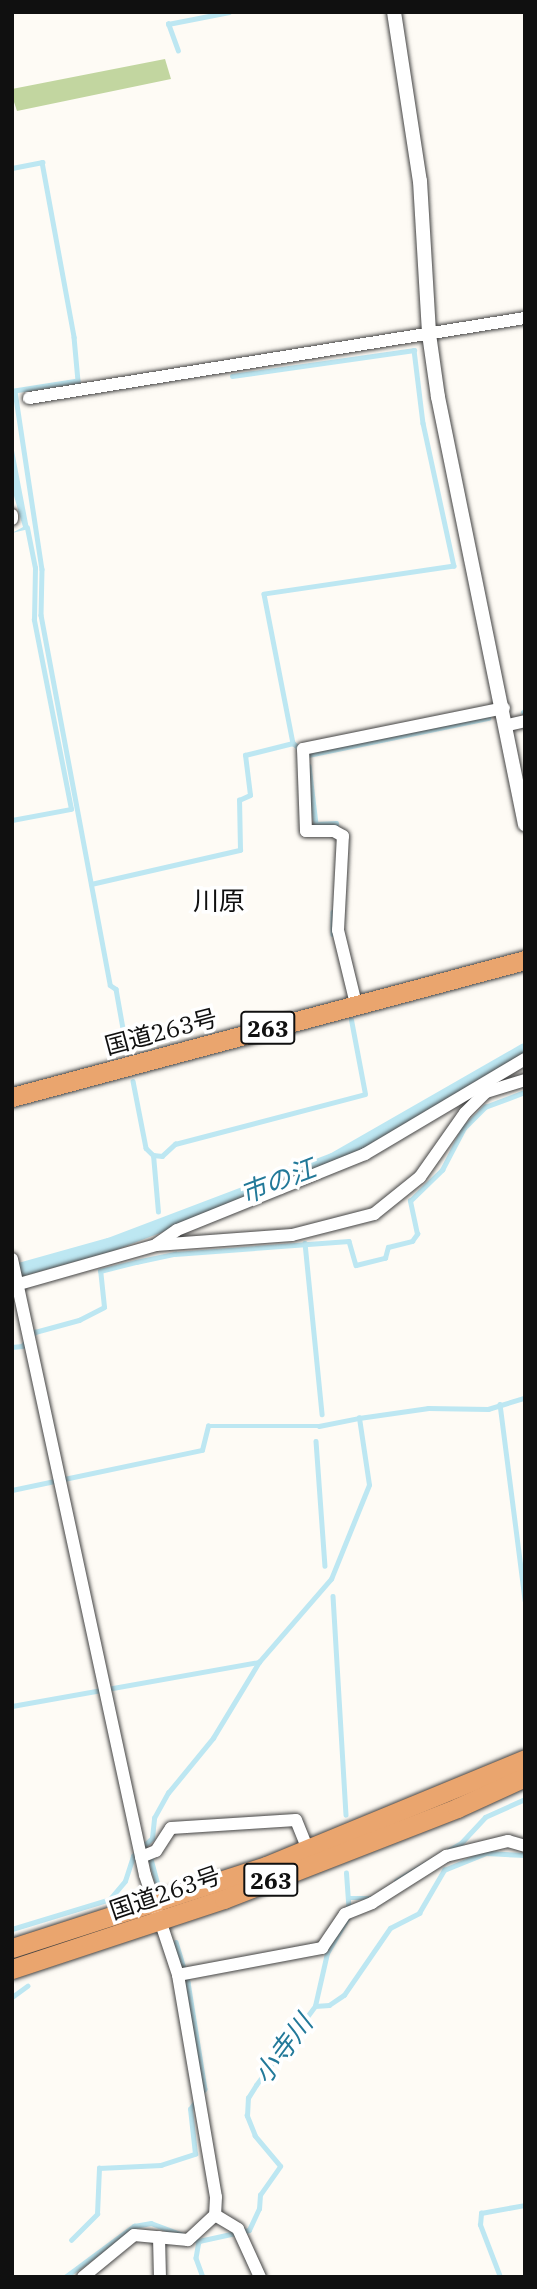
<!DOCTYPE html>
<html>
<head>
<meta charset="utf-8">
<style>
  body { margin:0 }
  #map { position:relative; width:537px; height:2289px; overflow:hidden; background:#fefbf5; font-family:"IBM Plex Serif","Noto Sans JP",serif }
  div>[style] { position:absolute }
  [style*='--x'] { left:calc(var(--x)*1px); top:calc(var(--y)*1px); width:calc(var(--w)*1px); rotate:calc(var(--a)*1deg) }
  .forest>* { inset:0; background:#c2d6a0 }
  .water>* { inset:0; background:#bde7f2 }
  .stream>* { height:4.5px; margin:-2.25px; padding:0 2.25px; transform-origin:2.25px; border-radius:2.25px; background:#bde7f2 }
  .canal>* { height:14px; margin:-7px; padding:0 7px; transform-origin:7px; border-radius:7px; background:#bde7f2 }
  .roads { filter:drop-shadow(0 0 2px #434343) drop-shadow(0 0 2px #434343) }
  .minor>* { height:12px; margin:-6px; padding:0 6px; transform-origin:6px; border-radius:6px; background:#fff }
  .tertiary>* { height:14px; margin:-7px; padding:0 7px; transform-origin:7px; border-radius:7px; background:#fff }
  .trunk>* { height:19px; margin:-9.5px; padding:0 9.5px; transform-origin:9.5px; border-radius:9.5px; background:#eaa56e }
  span { translate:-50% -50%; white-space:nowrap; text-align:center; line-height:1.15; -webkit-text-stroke:7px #fff; paint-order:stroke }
  .shield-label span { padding:2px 5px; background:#fff; border:2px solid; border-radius:5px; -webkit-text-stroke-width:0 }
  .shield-label { font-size:23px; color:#101010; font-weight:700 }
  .street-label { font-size:24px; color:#101010 }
  .neighbourhood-label { font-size:26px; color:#101010 }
  .water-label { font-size:26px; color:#227999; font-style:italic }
  .frame { position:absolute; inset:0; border:14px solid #101010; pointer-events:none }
</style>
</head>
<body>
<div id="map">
  <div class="forest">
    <i style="clip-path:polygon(165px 59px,171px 79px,17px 111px,12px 96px,12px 89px)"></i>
  </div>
  <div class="water">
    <i style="clip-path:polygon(12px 440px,29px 529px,12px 533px,23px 527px,12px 489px)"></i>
  </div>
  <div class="stream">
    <i style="--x:178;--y:51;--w:29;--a:-110"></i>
    <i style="--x:168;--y:24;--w:62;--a:-11.1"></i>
    <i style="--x:12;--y:168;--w:31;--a:-11"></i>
    <i style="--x:42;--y:162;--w:178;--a:79.6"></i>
    <i style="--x:74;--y:337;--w:44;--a:84.8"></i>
    <i style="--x:78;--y:381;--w:64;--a:171"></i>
    <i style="--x:15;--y:391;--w:180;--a:81.4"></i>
    <i style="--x:42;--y:569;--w:46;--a:91.2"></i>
    <i style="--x:41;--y:615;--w:376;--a:79.4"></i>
    <i style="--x:110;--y:985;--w:7;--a:34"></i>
    <i style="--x:116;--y:989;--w:63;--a:79.9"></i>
    <i style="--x:232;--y:376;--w:184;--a:-8.1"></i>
    <i style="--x:414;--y:350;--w:74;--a:83"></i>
    <i style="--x:423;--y:423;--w:146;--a:77.8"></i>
    <i style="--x:454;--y:566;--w:192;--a:171.6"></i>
    <i style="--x:264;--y:594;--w:152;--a:79"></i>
    <i style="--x:293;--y:743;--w:11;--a:38"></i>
    <i style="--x:523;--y:712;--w:2;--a:-27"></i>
    <i style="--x:308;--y:755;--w:184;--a:-11.6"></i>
    <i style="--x:309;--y:766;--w:58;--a:83.1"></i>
    <i style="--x:316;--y:824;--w:20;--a:-3"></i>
    <i style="--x:336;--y:823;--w:7;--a:82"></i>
    <i style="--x:12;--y:820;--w:60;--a:-10.6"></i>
    <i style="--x:71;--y:809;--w:193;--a:-101.1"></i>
    <i style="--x:34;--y:620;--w:52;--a:-88.9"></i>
    <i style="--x:35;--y:568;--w:41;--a:-101.3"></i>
    <i style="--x:91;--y:884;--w:153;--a:-12.9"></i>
    <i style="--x:240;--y:850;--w:50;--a:-91.1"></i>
    <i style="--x:239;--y:800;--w:12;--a:-24"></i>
    <i style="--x:250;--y:795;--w:40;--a:-97.1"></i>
    <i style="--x:245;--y:755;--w:49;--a:-14"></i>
    <i style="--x:333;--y:912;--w:22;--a:90"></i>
    <i style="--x:133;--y:1081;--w:68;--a:79"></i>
    <i style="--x:146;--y:1148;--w:10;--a:45"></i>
    <i style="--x:158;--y:1212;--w:57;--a:-95"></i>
    <i style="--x:153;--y:1155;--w:9;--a:6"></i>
    <i style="--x:162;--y:1156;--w:18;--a:-43"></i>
    <i style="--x:175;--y:1144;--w:196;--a:-14.7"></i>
    <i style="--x:365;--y:1094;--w:75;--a:-100.7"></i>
    <i style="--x:305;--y:1243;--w:172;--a:84.3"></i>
    <i style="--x:12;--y:1347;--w:10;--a:-6"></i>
    <i style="--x:22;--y:1346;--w:19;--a:-47"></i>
    <i style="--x:35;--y:1332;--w:46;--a:-15.3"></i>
    <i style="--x:79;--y:1320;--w:28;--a:-27"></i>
    <i style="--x:104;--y:1307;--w:36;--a:-96"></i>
    <i style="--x:100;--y:1271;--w:37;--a:-14"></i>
    <i style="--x:136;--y:1262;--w:40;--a:-12"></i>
    <i style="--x:175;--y:1254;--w:174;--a:-4.3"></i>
    <i style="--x:349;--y:1241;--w:25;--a:74"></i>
    <i style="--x:356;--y:1265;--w:30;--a:-14"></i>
    <i style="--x:385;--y:1258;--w:11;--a:-75"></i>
    <i style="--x:388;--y:1247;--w:25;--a:-14"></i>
    <i style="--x:412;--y:1241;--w:9;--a:-54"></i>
    <i style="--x:417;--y:1234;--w:34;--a:-102"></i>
    <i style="--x:410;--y:1201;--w:45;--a:-44.1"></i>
    <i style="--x:442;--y:1170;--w:47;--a:-62.4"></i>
    <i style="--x:464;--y:1128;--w:30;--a:-45"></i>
    <i style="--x:485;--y:1107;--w:43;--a:-20.6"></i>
    <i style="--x:500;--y:1404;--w:198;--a:82.7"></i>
    <i style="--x:316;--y:1441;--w:125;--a:85.9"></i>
    <i style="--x:12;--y:1490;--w:194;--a:-11.9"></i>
    <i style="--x:202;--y:1450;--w:25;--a:-76"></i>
    <i style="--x:208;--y:1426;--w:111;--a:0"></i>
    <i style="--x:319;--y:1426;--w:41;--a:-11.3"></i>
    <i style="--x:333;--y:1596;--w:219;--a:86.6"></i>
    <i style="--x:12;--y:1706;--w:251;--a:-10.1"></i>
    <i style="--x:150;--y:1855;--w:28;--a:75"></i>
    <i style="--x:396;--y:1881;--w:75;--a:-30.3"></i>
    <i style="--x:461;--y:1843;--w:35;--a:-47"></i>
    <i style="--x:485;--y:1817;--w:44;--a:-24.2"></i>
    <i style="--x:348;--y:1898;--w:24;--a:0"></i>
    <i style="--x:12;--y:1929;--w:102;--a:-17"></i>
    <i style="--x:110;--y:1899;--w:23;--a:-50"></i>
    <i style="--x:125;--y:1881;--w:26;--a:-72"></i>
    <i style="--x:133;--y:1856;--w:26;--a:-43"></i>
    <i style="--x:152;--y:1838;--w:20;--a:-84"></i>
    <i style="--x:154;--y:1818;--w:29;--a:-61"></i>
    <i style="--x:168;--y:1793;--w:71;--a:-50.7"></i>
    <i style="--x:213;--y:1738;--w:89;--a:-58.8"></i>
    <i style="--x:259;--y:1662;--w:110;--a:-49.1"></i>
    <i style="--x:331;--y:1579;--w:101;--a:-68"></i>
    <i style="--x:369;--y:1485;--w:68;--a:-98.5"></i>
    <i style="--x:359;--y:1418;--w:70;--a:-8.2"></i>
    <i style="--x:428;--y:1408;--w:60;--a:1"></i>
    <i style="--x:488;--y:1409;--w:39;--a:-17"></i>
    <i style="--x:176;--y:1942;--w:42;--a:73.3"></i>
    <i style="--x:188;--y:1982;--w:108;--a:81"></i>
    <i style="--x:205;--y:2089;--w:6;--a:129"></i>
    <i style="--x:12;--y:1997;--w:19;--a:-36"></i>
    <i style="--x:315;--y:2006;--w:54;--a:-77.2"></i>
    <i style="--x:327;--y:1953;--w:44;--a:-59.9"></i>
    <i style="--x:349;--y:1915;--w:42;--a:-94.1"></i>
    <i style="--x:71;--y:2240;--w:37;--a:-45"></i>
    <i style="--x:97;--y:2214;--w:46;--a:-87.5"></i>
    <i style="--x:99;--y:2168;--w:62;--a:-2.8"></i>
    <i style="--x:161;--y:2165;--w:36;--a:-18"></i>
    <i style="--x:195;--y:2154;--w:45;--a:-96.3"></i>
    <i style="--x:190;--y:2109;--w:10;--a:-53"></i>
    <i style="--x:199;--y:2241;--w:17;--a:100"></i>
    <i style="--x:196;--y:2258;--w:20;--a:70"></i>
    <i style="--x:65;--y:2277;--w:86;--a:-36.5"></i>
    <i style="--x:134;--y:2226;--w:17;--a:-10"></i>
    <i style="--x:151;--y:2223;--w:51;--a:20.6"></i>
    <i style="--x:199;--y:2241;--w:51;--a:-12.4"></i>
    <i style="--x:249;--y:2230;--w:23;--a:-65"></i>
    <i style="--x:259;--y:2209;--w:14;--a:-86"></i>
    <i style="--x:260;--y:2195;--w:35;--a:-55"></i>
    <i style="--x:280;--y:2166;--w:39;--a:-130"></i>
    <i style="--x:255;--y:2136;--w:22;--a:-112"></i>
    <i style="--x:247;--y:2116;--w:18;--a:-87"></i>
    <i style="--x:248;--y:2098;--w:15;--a:-58"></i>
    <i style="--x:256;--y:2085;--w:99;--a:-53.2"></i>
    <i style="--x:315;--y:2006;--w:14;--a:-4"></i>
    <i style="--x:329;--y:2005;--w:18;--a:-34"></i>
    <i style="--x:344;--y:1995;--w:81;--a:-55.5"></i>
    <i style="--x:390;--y:1928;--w:33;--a:-27"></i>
    <i style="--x:419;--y:1913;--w:50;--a:-59.8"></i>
    <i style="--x:444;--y:1870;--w:45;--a:-22"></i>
    <i style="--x:486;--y:1853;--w:39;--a:3"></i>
    <i style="--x:500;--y:2277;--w:56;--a:-111"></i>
    <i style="--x:480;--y:2225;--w:12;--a:-85"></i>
    <i style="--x:481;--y:2213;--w:45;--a:-10.3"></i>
  </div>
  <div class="canal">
    <i style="--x:12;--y:1272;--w:101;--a:-15.6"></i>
    <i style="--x:109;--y:1245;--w:240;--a:-20.8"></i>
    <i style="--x:333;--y:1160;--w:221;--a:-29.8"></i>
  </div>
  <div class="roads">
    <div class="minor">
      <i style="--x:29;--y:398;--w:502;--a:-9.16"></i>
      <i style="--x:12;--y:515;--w:4;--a:90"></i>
      <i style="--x:508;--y:725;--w:17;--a:-13"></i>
      <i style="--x:356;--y:1004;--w:76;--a:-103.7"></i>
      <i style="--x:338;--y:930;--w:94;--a:-87"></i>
      <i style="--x:343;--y:836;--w:10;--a:-151"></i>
      <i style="--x:334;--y:831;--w:28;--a:180"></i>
      <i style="--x:306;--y:831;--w:82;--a:-92.1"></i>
      <i style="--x:303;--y:749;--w:205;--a:-11.5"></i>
      <i style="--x:157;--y:1244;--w:24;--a:-35"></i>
      <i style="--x:177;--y:1230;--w:203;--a:-22"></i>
      <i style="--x:365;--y:1154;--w:186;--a:-30.7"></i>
      <i style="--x:12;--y:1259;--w:630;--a:77.82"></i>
      <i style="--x:145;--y:1875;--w:105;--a:71.7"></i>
      <i style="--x:178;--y:1975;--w:225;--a:80.3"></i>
      <i style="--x:216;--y:2197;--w:18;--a:93"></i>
      <i style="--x:215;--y:2215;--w:37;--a:137"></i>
      <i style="--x:188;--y:2240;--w:54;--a:-174.7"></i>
      <i style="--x:134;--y:2235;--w:66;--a:140.5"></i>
      <i style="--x:12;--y:1286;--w:150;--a:-15.9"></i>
      <i style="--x:156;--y:1245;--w:136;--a:-4.2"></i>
      <i style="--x:292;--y:1235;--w:85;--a:-14.4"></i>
      <i style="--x:374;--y:1214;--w:59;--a:-38.8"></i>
      <i style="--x:420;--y:1177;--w:78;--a:-54.9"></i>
      <i style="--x:465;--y:1113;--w:30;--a:-45"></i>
      <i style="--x:486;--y:1092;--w:41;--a:-17.1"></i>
      <i style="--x:141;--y:1857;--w:16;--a:-22"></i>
      <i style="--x:156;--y:1851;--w:27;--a:-57"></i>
      <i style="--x:171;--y:1828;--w:125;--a:-3.7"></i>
      <i style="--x:296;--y:1820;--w:31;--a:68"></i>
      <i style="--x:178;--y:1975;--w:147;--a:-10.6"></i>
      <i style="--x:322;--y:1948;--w:41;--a:-55.9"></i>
      <i style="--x:345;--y:1914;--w:29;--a:-22"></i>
      <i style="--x:372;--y:1903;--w:88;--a:-32.4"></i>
      <i style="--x:446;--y:1856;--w:64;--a:-13.6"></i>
      <i style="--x:508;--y:1841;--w:18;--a:16"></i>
      <i style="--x:215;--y:2215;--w:27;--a:31"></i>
      <i style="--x:238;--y:2229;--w:53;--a:65.4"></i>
      <i style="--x:159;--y:2237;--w:40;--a:88.6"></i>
    </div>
    <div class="tertiary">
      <i style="--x:394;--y:12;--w:171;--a:81.3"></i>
      <i style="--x:420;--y:181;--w:153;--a:86.6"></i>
      <i style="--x:429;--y:334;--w:64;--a:81.9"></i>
      <i style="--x:438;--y:397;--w:436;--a:78.5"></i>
    </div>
    <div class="trunk">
      <i style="--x:12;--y:1097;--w:531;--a:-14.95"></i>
      <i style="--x:12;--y:1948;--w:267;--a:-17.9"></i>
      <i style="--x:266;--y:1866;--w:280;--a:-22.4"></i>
      <i style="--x:12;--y:1969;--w:223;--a:-18.3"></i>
      <i style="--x:224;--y:1899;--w:250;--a:-21.3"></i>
      <i style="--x:457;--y:1808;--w:75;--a:-24.5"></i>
    </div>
  </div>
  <div class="shield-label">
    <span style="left:268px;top:1028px">263</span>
    <span style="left:271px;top:1880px">263</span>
  </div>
  <div class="street-label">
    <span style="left:161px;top:1032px;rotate:-15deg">国道263号</span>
    <span style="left:165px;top:1893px;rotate:-19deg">国道263号</span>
  </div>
  <div class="neighbourhood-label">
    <span style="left:219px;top:901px">川原</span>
  </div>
  <div class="water-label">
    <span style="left:278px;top:1181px;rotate:-21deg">市の江</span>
    <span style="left:283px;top:2049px;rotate:-53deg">小寺川</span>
  </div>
  <div class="frame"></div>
</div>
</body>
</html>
